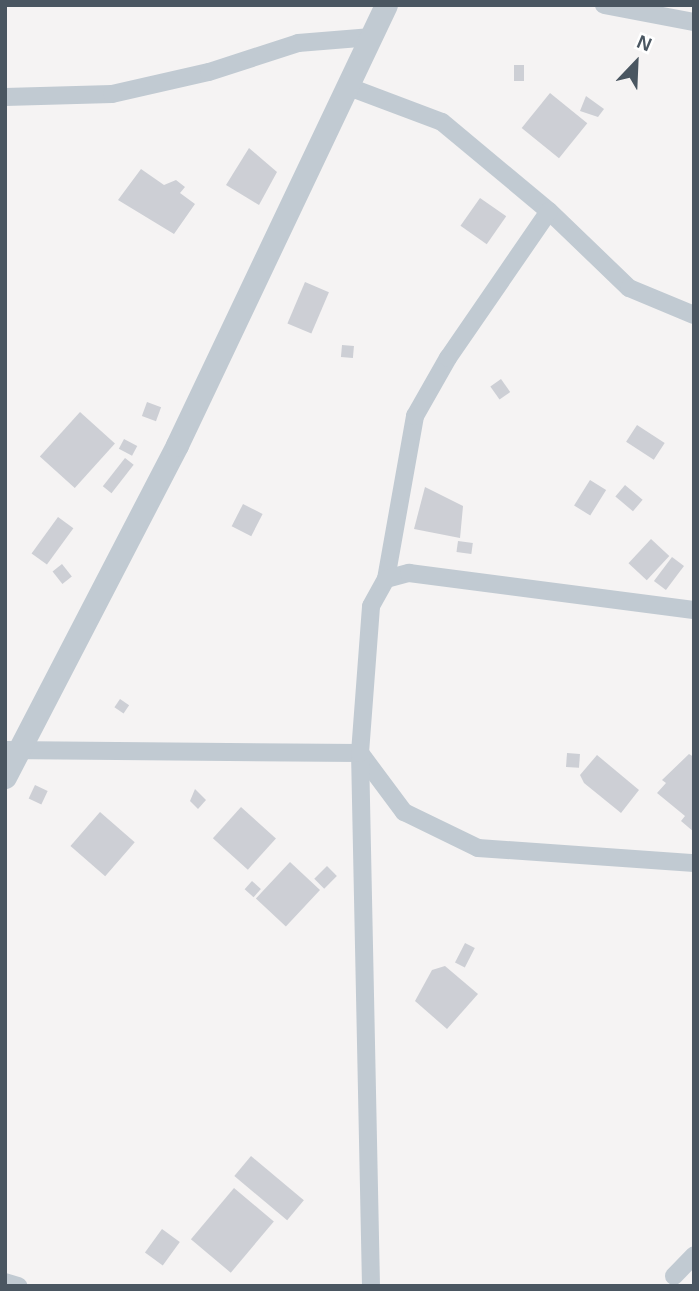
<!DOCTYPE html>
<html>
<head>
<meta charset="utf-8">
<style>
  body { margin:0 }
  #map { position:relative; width:699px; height:1291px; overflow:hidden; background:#f5f3f3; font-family:Helvetica,sans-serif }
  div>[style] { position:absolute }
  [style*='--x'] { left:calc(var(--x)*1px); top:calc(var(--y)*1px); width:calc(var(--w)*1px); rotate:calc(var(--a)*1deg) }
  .building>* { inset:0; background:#cdcfd5; transform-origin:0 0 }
  .minor>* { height:18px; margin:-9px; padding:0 9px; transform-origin:9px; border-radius:9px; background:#c1cad2 }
  .tertiary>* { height:23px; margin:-11.5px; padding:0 11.5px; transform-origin:11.5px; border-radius:11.5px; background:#c1cad2 }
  span { translate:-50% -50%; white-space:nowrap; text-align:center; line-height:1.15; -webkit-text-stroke:5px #fff; paint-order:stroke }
  .frame { position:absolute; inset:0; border:7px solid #4a5661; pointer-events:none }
  .north { position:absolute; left:601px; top:28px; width:70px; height:70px; -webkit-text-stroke:5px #fff; paint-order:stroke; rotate:23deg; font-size:19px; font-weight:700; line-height:28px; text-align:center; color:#4a5661 }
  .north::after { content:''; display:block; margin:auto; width:24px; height:32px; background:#4a5661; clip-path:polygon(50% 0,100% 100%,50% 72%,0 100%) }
</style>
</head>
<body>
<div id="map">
  <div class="building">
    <i style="left:514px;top:65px;width:10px;height:16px"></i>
    <i style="left:550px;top:93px;width:48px;height:45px;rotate:39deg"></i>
    <i style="clip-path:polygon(586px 96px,604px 109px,598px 117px,580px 111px)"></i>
    <i style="clip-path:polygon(249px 148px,277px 172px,259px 205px,226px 185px)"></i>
    <i style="clip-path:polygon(141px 169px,164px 185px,176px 180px,185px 187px,180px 193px,195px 204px,174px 234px,118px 200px)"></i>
    <i style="left:480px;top:198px;width:32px;height:34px;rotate:35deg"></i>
    <i style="left:305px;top:282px;width:26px;height:45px;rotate:23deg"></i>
    <i style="left:342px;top:345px;width:12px;height:12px;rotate:5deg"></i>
    <i style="left:501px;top:379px;width:16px;height:13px;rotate:55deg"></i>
    <i style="left:147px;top:402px;width:15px;height:15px;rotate:20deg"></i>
    <i style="left:80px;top:412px;width:47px;height:60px;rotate:42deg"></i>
    <i style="left:637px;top:425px;width:33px;height:20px;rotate:33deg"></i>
    <i style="left:124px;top:439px;width:15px;height:11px;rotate:28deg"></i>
    <i style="left:125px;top:458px;width:11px;height:36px;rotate:38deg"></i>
    <i style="left:590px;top:480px;width:19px;height:30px;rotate:32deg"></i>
    <i style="left:625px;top:485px;width:23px;height:15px;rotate:40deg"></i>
    <i style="clip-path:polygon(425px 487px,463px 506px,460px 538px,414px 529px)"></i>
    <i style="left:243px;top:504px;width:22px;height:25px;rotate:27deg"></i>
    <i style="left:58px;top:517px;width:19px;height:45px;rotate:36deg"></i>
    <i style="left:651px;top:539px;width:25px;height:33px;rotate:43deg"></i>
    <i style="left:458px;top:541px;width:15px;height:11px;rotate:8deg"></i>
    <i style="left:672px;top:557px;width:15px;height:30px;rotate:37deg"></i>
    <i style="left:62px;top:564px;width:16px;height:12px;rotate:52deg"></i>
    <i style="left:120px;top:699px;width:11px;height:10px;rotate:34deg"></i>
    <i style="left:567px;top:753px;width:13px;height:14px;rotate:4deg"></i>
    <i style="clip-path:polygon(689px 754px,694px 757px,694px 832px,681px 821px,685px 816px,657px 793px,666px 783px,662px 780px)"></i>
    <i style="clip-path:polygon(597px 755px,639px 790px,621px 813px,584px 783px,580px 775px)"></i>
    <i style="left:35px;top:785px;width:14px;height:15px;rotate:25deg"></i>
    <i style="clip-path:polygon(195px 789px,206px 800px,198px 809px,190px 801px)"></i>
    <i style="left:241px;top:807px;width:47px;height:42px;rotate:42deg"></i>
    <i style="left:100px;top:812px;width:46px;height:45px;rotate:41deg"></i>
    <i style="left:290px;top:862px;width:41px;height:50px;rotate:43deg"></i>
    <i style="left:327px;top:866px;width:14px;height:18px;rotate:45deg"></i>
    <i style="left:252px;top:881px;width:12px;height:11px;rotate:42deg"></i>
    <i style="left:465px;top:943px;width:11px;height:22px;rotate:27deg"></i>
    <i style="clip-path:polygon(445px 966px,478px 994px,447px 1029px,415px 1001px,432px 970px)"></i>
    <i style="left:251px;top:1156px;width:69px;height:26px;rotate:40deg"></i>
    <i style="left:234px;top:1188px;width:52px;height:67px;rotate:40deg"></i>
    <i style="left:162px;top:1229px;width:22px;height:29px;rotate:36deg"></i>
  </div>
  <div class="minor">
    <i style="--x:604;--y:5;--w:92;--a:10.7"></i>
    <i style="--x:349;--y:87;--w:99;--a:20.6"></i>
    <i style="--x:442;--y:122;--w:139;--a:39.8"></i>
    <i style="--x:549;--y:211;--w:111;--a:43.9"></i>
    <i style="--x:629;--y:288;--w:70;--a:22.6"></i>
    <i style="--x:5;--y:97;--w:107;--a:-1.6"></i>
    <i style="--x:112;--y:94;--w:99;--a:-12.8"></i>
    <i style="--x:209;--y:72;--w:94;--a:-18"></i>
    <i style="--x:298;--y:43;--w:74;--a:-4.6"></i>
    <i style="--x:386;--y:579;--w:166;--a:-79.9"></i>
    <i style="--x:415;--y:416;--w:67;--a:-60.4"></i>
    <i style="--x:448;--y:358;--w:178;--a:-55.5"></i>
    <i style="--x:5;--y:750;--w:355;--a:0.5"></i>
    <i style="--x:360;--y:753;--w:74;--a:53.3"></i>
    <i style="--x:404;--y:812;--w:82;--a:25.9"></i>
    <i style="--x:478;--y:848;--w:217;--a:4"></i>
    <i style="--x:674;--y:1276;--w:29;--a:-46"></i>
    <i style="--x:5;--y:1282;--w:14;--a:17"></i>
    <i style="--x:371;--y:1286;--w:533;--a:-91.18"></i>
    <i style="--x:360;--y:753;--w:147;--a:-85.7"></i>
    <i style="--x:371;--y:606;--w:31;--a:-61"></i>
    <i style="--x:386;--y:579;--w:24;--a:-15"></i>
    <i style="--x:409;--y:573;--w:287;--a:7.4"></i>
  </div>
  <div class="tertiary">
    <i style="--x:5;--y:777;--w:374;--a:-62.6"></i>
    <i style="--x:177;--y:445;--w:487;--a:-64.6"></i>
  </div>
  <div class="frame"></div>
  <div class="north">N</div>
</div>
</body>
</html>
